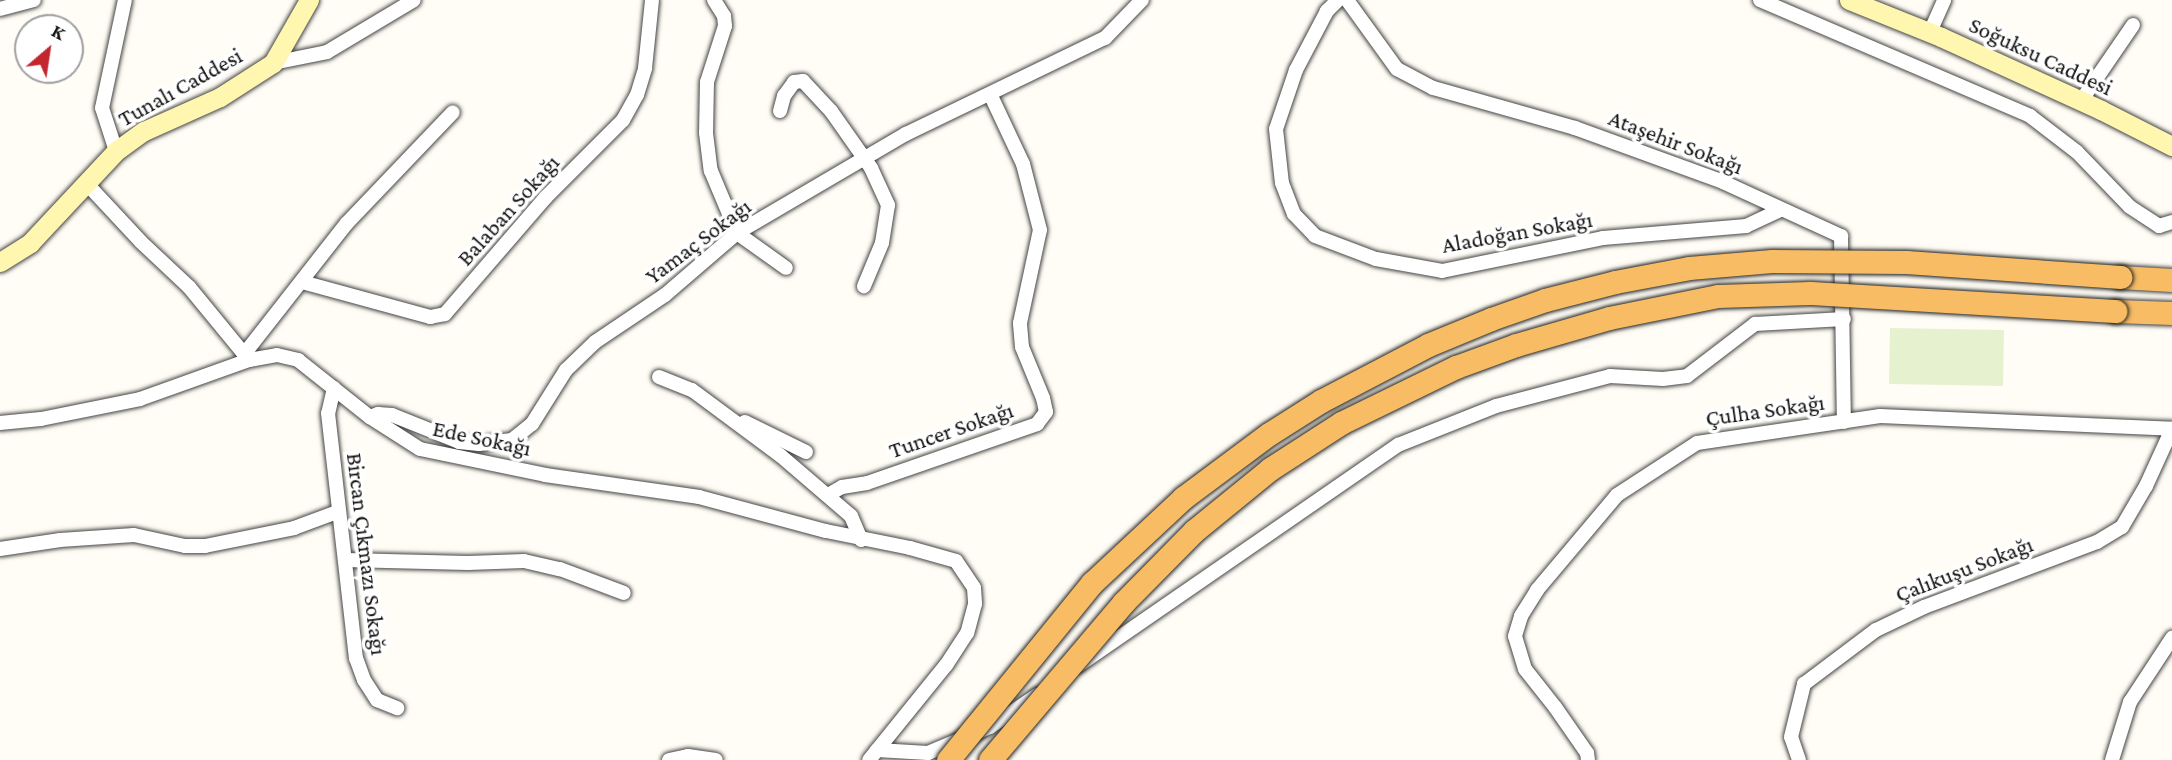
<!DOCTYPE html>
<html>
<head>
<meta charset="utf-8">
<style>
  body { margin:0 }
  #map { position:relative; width:2172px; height:760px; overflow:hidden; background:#fffdf5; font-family:"Crimson Pro",serif }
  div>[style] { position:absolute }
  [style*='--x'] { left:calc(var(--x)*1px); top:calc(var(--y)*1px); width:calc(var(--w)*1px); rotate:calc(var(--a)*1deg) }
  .pitch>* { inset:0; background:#e6f2cf; transform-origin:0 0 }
  .roads { filter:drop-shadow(0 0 2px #444) drop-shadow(0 0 2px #444) }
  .minor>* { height:14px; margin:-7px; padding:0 7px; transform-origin:7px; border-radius:7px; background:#fff }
  .secondary>* { height:19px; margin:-9.5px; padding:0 9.5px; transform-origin:9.5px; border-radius:9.5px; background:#fff6b0 }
  .trunk>* { height:23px; margin:-11.5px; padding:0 11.5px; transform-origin:11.5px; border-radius:11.5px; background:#f7bc64 }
  .bridges { filter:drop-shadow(0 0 2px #222) drop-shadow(0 0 2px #222) }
  .trunk-bridge>* { height:23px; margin:-11.5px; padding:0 11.5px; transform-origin:11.5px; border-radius:11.5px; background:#f7bc64 }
  span { translate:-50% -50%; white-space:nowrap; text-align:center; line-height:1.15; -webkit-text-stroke:7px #fff; paint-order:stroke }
  .street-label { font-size:23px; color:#111 }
  .north { position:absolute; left:14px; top:14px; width:70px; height:70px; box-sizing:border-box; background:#fff; border:2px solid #a0a0a0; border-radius:50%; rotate:29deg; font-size:19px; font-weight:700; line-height:28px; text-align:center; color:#111 }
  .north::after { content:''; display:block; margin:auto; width:24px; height:32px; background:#c4262e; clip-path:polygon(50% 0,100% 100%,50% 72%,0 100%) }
</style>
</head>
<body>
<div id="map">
  <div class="pitch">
    <i style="left:1890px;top:328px;width:114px;height:56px;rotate:1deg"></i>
  </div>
  <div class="roads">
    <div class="minor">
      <i style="--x:714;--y:0;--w:19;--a:58"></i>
      <i style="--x:724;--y:16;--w:10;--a:84"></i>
      <i style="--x:725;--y:26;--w:59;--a:107.8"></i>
      <i style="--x:707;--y:82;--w:51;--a:91.1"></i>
      <i style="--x:706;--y:133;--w:38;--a:83"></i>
      <i style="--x:711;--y:171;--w:67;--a:67.2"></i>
      <i style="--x:737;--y:233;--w:60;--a:35.5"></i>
      <i style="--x:1338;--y:0;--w:16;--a:135"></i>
      <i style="--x:1327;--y:11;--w:67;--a:117.7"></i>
      <i style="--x:1296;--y:70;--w:62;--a:108.7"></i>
      <i style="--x:1276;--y:129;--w:54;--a:83.7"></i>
      <i style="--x:1282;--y:183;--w:33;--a:69"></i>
      <i style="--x:1294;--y:214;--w:30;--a:46"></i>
      <i style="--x:1315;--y:236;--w:65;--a:20.7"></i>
      <i style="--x:1376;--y:259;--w:67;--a:10.3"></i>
      <i style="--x:1442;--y:271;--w:164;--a:-11.6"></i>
      <i style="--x:1603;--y:238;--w:144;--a:-4.8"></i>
      <i style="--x:1746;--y:226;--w:38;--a:-25"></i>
      <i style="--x:1347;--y:0;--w:85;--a:54.1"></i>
      <i style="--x:1397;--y:69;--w:41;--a:27.8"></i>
      <i style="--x:1433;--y:88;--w:148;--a:15.7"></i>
      <i style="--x:1575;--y:128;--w:158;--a:20"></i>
      <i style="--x:1723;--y:182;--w:130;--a:24.6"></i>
      <i style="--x:1841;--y:236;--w:186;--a:89.1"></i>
      <i style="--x:1760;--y:0;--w:294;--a:23.2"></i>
      <i style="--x:2030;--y:116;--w:59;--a:37.5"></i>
      <i style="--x:2077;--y:152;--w:76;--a:46.1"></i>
      <i style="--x:2130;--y:207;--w:35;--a:33"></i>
      <i style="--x:2159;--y:226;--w:14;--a:-17"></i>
      <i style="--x:0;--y:9;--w:35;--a:-15"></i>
      <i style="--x:1930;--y:32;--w:35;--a:-66"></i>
      <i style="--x:273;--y:63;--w:55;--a:-11.5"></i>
      <i style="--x:327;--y:52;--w:101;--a:-30.9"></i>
      <i style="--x:2081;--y:101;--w:92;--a:-55.6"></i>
      <i style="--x:780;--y:111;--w:16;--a:-75"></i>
      <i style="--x:784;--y:96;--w:17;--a:-54"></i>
      <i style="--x:794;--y:82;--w:9;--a:-6"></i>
      <i style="--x:803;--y:81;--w:41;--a:47"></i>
      <i style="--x:831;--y:111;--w:70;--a:54.9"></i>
      <i style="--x:871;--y:168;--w:41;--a:65.3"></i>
      <i style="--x:888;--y:205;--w:38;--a:99"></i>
      <i style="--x:882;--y:243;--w:47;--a:112.7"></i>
      <i style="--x:116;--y:151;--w:45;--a:-108"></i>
      <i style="--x:102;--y:108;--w:110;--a:-78"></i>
      <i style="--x:87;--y:184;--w:79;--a:47"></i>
      <i style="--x:141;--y:242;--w:66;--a:43.2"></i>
      <i style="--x:189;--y:287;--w:94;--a:50.6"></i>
      <i style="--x:302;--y:282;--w:133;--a:15.3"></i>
      <i style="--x:430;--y:317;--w:15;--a:-11"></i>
      <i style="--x:445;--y:314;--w:153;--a:-49.2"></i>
      <i style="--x:545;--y:198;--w:110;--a:-45"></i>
      <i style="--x:623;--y:120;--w:29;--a:-61"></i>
      <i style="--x:637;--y:95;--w:28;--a:-73"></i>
      <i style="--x:645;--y:68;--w:68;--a:-84.1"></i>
      <i style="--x:245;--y:353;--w:165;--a:-51.9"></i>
      <i style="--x:347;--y:223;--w:153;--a:-46.3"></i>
      <i style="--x:659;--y:377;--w:35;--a:22"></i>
      <i style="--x:692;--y:390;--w:111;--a:36.6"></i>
      <i style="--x:781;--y:456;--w:92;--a:40.6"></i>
      <i style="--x:851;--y:516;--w:26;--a:67"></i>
      <i style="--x:334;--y:388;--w:26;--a:103"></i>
      <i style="--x:328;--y:413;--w:247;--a:83.5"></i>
      <i style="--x:356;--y:658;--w:23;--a:70"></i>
      <i style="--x:364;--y:680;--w:24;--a:57"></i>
      <i style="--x:377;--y:700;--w:22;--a:22"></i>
      <i style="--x:370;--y:417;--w:9;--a:-21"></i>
      <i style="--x:378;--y:414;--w:14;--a:4"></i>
      <i style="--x:392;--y:415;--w:72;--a:21.9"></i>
      <i style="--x:459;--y:442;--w:20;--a:6"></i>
      <i style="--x:479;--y:444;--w:33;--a:-7"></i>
      <i style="--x:512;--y:440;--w:26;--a:-39"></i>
      <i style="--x:532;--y:424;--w:64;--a:-57.8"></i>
      <i style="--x:566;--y:370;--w:40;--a:-44"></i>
      <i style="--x:595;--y:342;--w:84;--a:-33.9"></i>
      <i style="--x:665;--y:295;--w:95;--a:-40.7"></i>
      <i style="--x:737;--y:233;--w:196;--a:-30.4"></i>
      <i style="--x:906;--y:134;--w:221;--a:-25.8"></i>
      <i style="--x:1105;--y:38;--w:53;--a:-45.8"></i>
      <i style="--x:745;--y:422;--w:68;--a:26.2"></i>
      <i style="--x:0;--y:423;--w:41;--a:-5.6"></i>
      <i style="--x:41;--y:419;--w:101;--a:-11.4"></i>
      <i style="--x:140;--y:399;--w:116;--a:-19.7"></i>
      <i style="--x:249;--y:360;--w:28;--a:-10"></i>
      <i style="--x:277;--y:355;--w:22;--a:13"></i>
      <i style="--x:298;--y:360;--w:92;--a:38.4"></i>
      <i style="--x:370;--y:417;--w:59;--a:32.6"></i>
      <i style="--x:420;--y:449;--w:128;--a:11.7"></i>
      <i style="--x:545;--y:475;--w:156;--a:8.1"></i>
      <i style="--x:699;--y:497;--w:131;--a:15"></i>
      <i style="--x:826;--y:531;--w:86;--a:11.4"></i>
      <i style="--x:910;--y:548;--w:48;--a:15.8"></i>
      <i style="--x:956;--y:561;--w:32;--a:56"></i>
      <i style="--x:974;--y:588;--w:16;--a:86"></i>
      <i style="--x:975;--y:604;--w:30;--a:105"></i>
      <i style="--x:967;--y:633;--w:38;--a:123"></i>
      <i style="--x:946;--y:665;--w:122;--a:129"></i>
      <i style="--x:828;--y:495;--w:16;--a:-30"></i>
      <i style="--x:842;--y:487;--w:25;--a:-9"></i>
      <i style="--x:867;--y:483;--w:180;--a:-19.1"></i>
      <i style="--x:1037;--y:424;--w:15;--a:-53"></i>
      <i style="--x:1046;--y:412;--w:14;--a:-102"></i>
      <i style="--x:1043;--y:398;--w:55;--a:-112.4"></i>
      <i style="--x:1022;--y:347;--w:24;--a:-95"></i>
      <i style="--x:1020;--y:323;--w:95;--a:-77.9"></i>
      <i style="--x:1040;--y:230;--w:68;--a:-104.4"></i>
      <i style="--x:1023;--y:164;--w:77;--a:-115.2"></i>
      <i style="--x:0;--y:549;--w:61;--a:-8.5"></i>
      <i style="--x:60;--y:540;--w:74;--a:-3.9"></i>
      <i style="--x:134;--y:535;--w:52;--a:12.2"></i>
      <i style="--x:185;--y:546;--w:20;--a:0"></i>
      <i style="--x:205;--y:546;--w:91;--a:-11.4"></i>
      <i style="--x:294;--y:528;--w:46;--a:-20.4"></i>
      <i style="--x:346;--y:560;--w:122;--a:1.4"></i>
      <i style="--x:468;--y:563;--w:56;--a:-2"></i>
      <i style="--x:524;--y:561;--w:37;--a:13"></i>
      <i style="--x:560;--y:569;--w:68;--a:20.6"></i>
      <i style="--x:1079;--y:665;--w:388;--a:-34.6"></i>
      <i style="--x:1398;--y:445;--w:105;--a:-21.7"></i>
      <i style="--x:1496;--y:406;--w:118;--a:-14.7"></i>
      <i style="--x:1610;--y:376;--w:53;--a:3.2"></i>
      <i style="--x:1663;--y:379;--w:24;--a:-7"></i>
      <i style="--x:1687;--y:376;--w:86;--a:-37.4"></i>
      <i style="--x:1755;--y:324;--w:89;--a:-3.2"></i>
      <i style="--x:877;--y:750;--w:51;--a:3.4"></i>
      <i style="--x:928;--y:753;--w:67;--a:-22.8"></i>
      <i style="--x:990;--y:727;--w:57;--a:-34.2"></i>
      <i style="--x:669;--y:760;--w:19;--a:-12"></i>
      <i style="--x:688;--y:756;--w:28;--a:8"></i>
      <i style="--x:1588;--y:760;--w:7;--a:-98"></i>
      <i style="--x:1587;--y:753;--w:56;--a:-124.8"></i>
      <i style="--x:1555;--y:707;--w:48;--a:-128.3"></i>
      <i style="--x:1525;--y:669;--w:34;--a:-107"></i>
      <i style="--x:1515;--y:636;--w:21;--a:-73"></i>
      <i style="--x:1521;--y:616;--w:31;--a:-58"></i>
      <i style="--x:1537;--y:590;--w:124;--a:-49.9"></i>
      <i style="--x:1617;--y:495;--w:95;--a:-33"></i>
      <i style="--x:1697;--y:443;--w:185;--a:-8.4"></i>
      <i style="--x:1880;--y:416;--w:292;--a:2.5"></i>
      <i style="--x:1799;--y:760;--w:24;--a:-109"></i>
      <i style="--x:1791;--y:737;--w:55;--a:-76.2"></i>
      <i style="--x:1804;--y:684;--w:90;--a:-36.9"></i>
      <i style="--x:1876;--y:630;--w:53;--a:-25.6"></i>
      <i style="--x:1924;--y:607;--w:185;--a:-20.6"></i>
      <i style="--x:2097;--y:542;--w:29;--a:-31"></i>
      <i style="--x:2122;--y:527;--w:48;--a:-59.7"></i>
      <i style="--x:2146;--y:486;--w:63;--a:-65.5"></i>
      <i style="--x:2112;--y:760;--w:61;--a:-72.8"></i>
      <i style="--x:2130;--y:702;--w:77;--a:-56.7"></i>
    </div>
    <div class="secondary">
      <i style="--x:1849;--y:0;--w:99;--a:21.9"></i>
      <i style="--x:1941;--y:37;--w:176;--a:24.5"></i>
      <i style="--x:2101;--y:110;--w:80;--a:26.9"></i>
      <i style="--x:0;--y:262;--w:36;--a:-32"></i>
      <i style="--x:30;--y:243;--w:126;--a:-46.9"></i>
      <i style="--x:116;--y:151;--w:34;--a:-36"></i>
      <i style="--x:144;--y:131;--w:83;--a:-24.1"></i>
      <i style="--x:220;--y:97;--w:63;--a:-32.7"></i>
      <i style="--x:273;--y:63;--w:73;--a:-60.3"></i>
    </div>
    <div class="trunk">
      <i style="--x:2120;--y:277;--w:52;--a:3.3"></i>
      <i style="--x:2115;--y:311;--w:57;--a:2"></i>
    </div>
  </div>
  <div class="bridges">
    <div class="trunk-bridge">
      <i style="--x:948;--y:760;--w:228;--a:-50.9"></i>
      <i style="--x:1092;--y:583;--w:125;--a:-43"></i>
      <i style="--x:1183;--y:498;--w:107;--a:-36.7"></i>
      <i style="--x:1269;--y:434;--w:62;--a:-32.4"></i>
      <i style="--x:1321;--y:401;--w:121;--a:-27.6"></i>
      <i style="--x:1428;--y:345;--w:68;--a:-22.4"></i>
      <i style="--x:1491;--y:319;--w:57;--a:-19.4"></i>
      <i style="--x:1545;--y:300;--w:72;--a:-14.4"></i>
      <i style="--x:1615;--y:282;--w:75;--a:-10.7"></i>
      <i style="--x:1689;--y:268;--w:83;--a:-4.8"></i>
      <i style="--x:1772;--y:261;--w:134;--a:0.4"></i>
      <i style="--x:1906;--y:262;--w:215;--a:4"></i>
      <i style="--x:990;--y:760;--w:206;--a:-49.7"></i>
      <i style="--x:1123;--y:603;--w:101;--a:-45.4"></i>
      <i style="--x:1194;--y:531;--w:98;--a:-39.2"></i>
      <i style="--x:1270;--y:469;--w:85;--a:-32.9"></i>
      <i style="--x:1341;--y:423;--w:128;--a:-26"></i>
      <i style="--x:1456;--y:367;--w:64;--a:-20.1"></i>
      <i style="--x:1516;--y:345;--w:97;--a:-16.2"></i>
      <i style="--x:1609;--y:318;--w:111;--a:-11.4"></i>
      <i style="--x:1718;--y:296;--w:92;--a:-1.9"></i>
      <i style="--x:1810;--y:293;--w:306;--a:3.4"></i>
    </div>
  </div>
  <div class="street-label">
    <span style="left:2041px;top:56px;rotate:25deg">Soğuksu Caddesi</span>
    <span style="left:180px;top:87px;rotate:-29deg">Tunalı Caddesi</span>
    <span style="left:1676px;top:142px;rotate:21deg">Ataşehir Sokağı</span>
    <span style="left:508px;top:210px;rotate:-48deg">Balaban Sokağı</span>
    <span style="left:1517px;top:232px;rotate:-10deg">Aladoğan Sokağı</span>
    <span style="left:698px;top:241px;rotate:-37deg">Yamaç Sokağı</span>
    <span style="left:1765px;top:410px;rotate:-8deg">Çulha Sokağı</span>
    <span style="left:951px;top:430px;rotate:-19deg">Tuncer Sokağı</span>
    <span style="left:482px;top:438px;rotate:12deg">Ede Sokağı</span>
    <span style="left:367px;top:554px;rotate:83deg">Bircan Çıkmazı Sokağı</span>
    <span style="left:1964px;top:569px;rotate:-21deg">Çalıkuşu Sokağı</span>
  </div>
  <div class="north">K</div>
</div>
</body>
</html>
